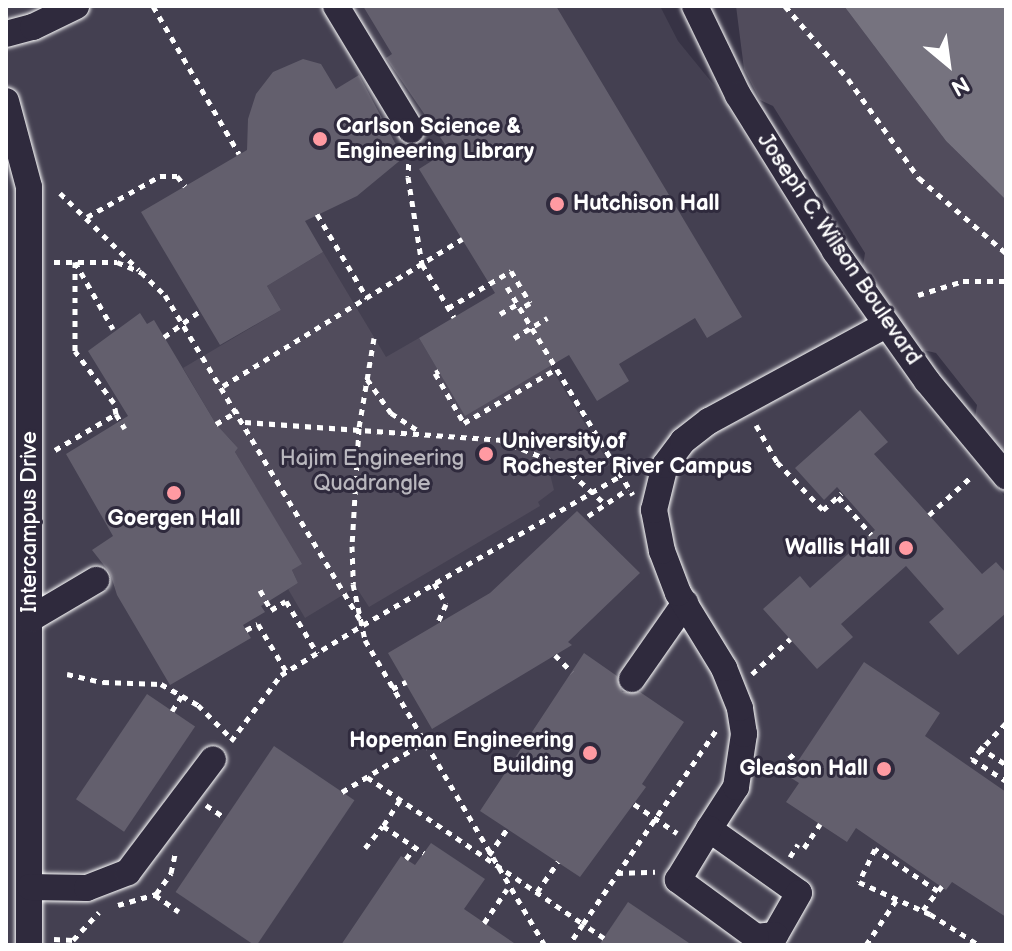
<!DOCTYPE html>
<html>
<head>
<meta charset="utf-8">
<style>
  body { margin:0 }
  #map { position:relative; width:1012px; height:951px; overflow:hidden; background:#373345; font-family:"Balsamiq Sans",sans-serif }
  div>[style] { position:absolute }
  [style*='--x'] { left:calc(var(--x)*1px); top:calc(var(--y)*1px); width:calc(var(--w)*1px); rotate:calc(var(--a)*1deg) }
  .built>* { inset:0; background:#444051 }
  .green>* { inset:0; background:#514c5c }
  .water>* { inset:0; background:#76737f }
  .building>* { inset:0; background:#635f6d; transform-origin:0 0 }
  .path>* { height:5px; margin-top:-2.5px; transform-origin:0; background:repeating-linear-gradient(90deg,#fff 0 6px,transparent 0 12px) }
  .roads { filter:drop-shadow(0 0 2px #fff) drop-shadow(0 0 2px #fff) }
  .minor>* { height:26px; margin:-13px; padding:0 13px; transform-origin:13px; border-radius:13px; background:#2f2a3d }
  .path-bridge>* { height:5px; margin-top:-2.5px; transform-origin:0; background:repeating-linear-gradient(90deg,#fff 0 6px,transparent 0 12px) }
  .dots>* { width:22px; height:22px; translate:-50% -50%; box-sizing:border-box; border:4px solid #2f2a3d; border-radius:50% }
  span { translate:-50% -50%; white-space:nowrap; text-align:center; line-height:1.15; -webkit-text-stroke:6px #2f2a3d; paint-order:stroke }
  .poi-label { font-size:22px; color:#fff; font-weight:700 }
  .left { translate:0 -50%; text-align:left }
  .right { translate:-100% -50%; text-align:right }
  .street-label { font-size:22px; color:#fff }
  .park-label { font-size:22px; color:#b9b7be }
  .frame { position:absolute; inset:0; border:8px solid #fff; pointer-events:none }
  .north { position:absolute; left:908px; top:24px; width:80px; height:80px; -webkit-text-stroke:6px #2f2a3d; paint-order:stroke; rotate:151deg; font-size:22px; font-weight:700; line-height:32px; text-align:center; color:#fff }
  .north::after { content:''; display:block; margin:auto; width:28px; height:36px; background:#fff; clip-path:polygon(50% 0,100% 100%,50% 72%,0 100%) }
</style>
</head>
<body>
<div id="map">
  <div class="built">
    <i style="clip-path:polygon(6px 6px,660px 6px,678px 41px,718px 90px,805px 233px,893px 361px,942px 427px,1006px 498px,1006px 945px,6px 945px)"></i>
  </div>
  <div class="green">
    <i style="clip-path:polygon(736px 6px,844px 6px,946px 141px,1006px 200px,1006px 453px,975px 417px,977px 405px,936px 353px,923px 350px,863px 266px,865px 253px,773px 106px,760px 100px,744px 69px)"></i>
    <i style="clip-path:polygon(323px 252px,386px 357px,419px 338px,465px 415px,550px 366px,610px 465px,590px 476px,564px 460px,549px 470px,554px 490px,538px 502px,540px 506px,369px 607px,356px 587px,305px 618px,288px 589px,298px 583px,292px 570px,301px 564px,235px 452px,238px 448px,216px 424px,183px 368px,281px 310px,267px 286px)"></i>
  </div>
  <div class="water">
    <i style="clip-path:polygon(844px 6px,1006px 6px,1006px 200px,946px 141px)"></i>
  </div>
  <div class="building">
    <i style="clip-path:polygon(363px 6px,556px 6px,742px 317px,707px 338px,695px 318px,619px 364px,629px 381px,597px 401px,569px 355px,465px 416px,419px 338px,495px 293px,419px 169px,449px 150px,386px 58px,392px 54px)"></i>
    <i style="clip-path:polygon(303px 59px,321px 64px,336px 89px,359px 75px,403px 158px,357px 196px,305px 221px,323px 252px,267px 286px,281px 310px,220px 345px,141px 212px,247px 150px,248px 119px,256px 94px,273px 72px)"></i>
    <i style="clip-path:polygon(140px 313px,147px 324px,154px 320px,216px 424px,238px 448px,235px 452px,302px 564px,292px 570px,298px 583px,261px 606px,265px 612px,243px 625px,251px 638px,170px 685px,117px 595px,110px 573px,92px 550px,113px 536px,66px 454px,128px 416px,88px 351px)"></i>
    <i style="clip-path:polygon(860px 410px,888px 442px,874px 454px,929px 515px,982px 574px,996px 562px,1006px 573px,1006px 613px,958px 655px,929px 622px,944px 609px,906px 566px,841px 624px,853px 637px,817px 669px,763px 609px,800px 576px,810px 588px,875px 530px,837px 487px,824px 500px,795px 468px)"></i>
    <i style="clip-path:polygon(577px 511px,640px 573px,568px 642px,572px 645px,432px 729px,388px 653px,490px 593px)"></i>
    <i style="clip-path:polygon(584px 653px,617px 676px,622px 692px,640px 692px,684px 722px,642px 784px,646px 787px,580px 877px,480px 811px)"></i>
    <i style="clip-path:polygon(864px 662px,940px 713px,925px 736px,1006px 792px,1006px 917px,952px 882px,946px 890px,856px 828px,847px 842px,786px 802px,799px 783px,788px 776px)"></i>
    <i style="left:147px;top:694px;width:58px;height:127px;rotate:34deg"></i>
    <i style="left:274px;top:746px;width:97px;height:176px;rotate:34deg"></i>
    <i style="clip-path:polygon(431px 843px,485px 879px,464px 909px,517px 945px,341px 945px,401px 856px,415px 865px)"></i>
    <i style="clip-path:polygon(628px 902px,692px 945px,599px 945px)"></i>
  </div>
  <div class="path">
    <i style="--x:153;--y:6;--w:171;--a:59.8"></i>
    <i style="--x:785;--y:6;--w:96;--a:49.2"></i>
    <i style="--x:848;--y:79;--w:122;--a:54.4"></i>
    <i style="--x:919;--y:178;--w:115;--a:40.8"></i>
    <i style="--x:409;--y:152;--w:25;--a:92"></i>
    <i style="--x:408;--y:177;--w:88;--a:80.9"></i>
    <i style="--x:422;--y:264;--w:62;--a:58.9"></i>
    <i style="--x:60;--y:193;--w:110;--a:44.3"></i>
    <i style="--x:317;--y:214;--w:98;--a:59.2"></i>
    <i style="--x:87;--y:217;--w:84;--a:-29.3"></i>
    <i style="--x:160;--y:176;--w:17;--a:0"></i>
    <i style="--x:177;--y:176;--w:13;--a:51"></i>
    <i style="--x:54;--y:262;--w:63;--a:0"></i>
    <i style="--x:117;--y:262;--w:26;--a:23"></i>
    <i style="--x:141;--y:272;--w:33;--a:44"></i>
    <i style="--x:165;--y:295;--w:385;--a:59"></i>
    <i style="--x:363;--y:625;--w:297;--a:-30.1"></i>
    <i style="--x:507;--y:287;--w:243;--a:58.8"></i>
    <i style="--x:918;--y:295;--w:47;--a:-17.3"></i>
    <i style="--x:963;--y:281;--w:43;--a:0"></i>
    <i style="--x:448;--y:308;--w:73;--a:-30.4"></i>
    <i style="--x:511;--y:271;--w:37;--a:59"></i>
    <i style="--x:530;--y:303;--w:12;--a:149"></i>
    <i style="--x:500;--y:314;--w:20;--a:-30"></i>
    <i style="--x:374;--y:338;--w:91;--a:99.5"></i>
    <i style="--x:359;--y:428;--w:118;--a:93.4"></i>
    <i style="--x:352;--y:546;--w:38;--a:88"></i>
    <i style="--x:353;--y:584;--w:57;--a:77.9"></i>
    <i style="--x:365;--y:640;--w:354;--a:59.5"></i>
    <i style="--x:439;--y:371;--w:4;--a:153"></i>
    <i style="--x:435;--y:373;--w:58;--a:59.9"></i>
    <i style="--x:464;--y:423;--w:107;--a:-30.4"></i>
    <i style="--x:367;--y:379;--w:42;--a:54.8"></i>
    <i style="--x:391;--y:413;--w:31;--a:33"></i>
    <i style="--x:223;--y:386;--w:281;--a:-31.6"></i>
    <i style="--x:116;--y:414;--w:17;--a:59"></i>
    <i style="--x:245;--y:422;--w:256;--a:4"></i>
    <i style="--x:500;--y:440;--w:67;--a:22"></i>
    <i style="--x:562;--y:465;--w:57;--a:42.1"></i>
    <i style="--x:216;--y:424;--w:26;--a:-31"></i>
    <i style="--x:756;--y:425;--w:43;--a:60.4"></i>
    <i style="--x:777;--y:462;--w:66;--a:46.2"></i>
    <i style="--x:823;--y:510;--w:25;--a:-42"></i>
    <i style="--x:55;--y:450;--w:71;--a:-30.5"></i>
    <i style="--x:116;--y:414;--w:11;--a:-100"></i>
    <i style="--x:114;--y:403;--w:65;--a:-126.9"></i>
    <i style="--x:75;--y:351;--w:89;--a:-90"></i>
    <i style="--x:75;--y:262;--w:77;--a:60.4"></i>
    <i style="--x:838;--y:497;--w:50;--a:48.3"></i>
    <i style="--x:929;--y:515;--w:58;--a:-42.2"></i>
    <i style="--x:588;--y:516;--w:48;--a:-34"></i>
    <i style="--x:434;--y:583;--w:24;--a:60"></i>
    <i style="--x:446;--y:604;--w:22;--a:114"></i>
    <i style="--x:260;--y:590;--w:23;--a:61"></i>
    <i style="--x:271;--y:610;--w:17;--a:-31"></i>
    <i style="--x:286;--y:601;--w:61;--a:59.2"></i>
    <i style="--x:246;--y:630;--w:13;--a:-27"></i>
    <i style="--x:258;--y:624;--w:55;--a:59.2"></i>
    <i style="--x:555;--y:655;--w:24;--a:45"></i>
    <i style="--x:67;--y:674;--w:37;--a:13"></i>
    <i style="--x:103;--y:682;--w:58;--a:2"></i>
    <i style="--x:161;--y:684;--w:43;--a:29.6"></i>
    <i style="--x:198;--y:705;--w:45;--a:45"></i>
    <i style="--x:752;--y:674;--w:52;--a:-42.6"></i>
    <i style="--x:392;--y:689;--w:16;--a:-27"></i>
    <i style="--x:172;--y:711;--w:20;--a:-57"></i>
    <i style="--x:1006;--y:723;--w:50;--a:133.4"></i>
    <i style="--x:972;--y:759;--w:40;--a:32.9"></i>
    <i style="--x:231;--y:741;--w:83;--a:-52.9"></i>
    <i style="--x:281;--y:675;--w:96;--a:-31.4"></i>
    <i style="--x:979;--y:747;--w:31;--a:33"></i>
    <i style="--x:771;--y:774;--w:32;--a:-41"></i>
    <i style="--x:367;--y:777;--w:261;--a:34.2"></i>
    <i style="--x:583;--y:924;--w:25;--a:124"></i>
    <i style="--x:342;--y:792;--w:95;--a:-31.2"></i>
    <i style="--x:400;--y:800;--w:31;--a:123"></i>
    <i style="--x:383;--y:826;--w:49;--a:33.4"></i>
    <i style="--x:634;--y:804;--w:52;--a:34"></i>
    <i style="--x:206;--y:805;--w:23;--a:34"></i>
    <i style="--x:365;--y:848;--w:28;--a:-51"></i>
    <i style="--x:804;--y:848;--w:29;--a:-56"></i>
    <i style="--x:489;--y:855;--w:32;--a:-55"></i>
    <i style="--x:790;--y:857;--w:15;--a:-58"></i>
    <i style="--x:406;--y:859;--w:15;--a:-53"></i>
    <i style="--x:617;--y:873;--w:38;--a:-2"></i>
    <i style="--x:942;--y:886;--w:6;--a:129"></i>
    <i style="--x:938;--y:891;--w:76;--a:-146.3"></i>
    <i style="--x:875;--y:849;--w:37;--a:116"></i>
    <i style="--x:859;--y:882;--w:78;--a:24.3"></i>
    <i style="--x:930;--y:914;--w:58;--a:32.3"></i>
    <i style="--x:537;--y:892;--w:37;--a:-55"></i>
    <i style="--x:155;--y:895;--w:29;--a:35"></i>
    <i style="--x:118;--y:905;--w:40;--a:-16"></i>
    <i style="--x:156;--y:894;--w:26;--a:-54"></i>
    <i style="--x:171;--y:873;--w:19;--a:-78"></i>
    <i style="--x:923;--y:910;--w:24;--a:-52"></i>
    <i style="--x:484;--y:923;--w:41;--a:-55.9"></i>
    <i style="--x:604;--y:938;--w:25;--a:-146"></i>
    <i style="--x:583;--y:924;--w:237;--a:-55.5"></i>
    <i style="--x:54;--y:939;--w:19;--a:3"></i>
    <i style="--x:73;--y:940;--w:38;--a:-47"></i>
    <i style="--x:866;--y:945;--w:55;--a:-56"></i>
  </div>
  <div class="roads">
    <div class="minor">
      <i style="--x:336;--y:6;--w:145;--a:58.8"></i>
      <i style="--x:695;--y:6;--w:99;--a:64.2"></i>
      <i style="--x:738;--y:95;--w:184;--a:58.1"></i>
      <i style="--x:835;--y:251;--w:159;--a:54.7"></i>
      <i style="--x:927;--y:381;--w:124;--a:50.3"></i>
      <i style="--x:6;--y:34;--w:28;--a:-15"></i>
      <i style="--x:33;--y:27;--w:48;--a:-26"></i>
      <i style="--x:6;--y:101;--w:89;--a:75"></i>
      <i style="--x:29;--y:187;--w:758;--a:90"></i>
      <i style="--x:30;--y:619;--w:77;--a:-30.6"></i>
      <i style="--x:632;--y:679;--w:93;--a:-55.1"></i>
      <i style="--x:709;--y:829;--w:50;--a:-57.3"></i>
      <i style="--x:736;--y:787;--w:54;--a:-81.4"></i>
      <i style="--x:744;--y:734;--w:26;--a:-99"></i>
      <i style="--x:740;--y:708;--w:43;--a:-111.8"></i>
      <i style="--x:724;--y:668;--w:88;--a:-121.5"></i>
      <i style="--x:678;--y:593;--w:45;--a:-110.9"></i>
      <i style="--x:662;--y:551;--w:42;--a:-101"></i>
      <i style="--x:654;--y:510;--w:46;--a:-76.3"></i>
      <i style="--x:665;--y:465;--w:30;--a:-53"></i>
      <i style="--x:683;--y:441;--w:33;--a:-38"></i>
      <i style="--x:709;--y:421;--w:201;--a:-28.5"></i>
      <i style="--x:709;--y:829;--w:110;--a:35.4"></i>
      <i style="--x:799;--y:893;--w:48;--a:119.7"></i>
      <i style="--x:775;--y:935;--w:19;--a:174"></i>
      <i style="--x:756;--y:937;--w:97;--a:-143.8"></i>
      <i style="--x:678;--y:880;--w:60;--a:-58.7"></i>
      <i style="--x:30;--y:887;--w:57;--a:1"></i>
      <i style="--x:87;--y:888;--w:44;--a:-21.3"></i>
      <i style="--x:128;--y:872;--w:141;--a:-53"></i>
    </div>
  </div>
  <div class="path-bridge">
    <i style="--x:164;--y:337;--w:44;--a:-35.8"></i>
    <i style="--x:514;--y:338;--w:39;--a:-31"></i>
  </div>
  <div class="dots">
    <i style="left:320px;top:139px;background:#ff9aa2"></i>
    <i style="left:557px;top:204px;background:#ff9aa2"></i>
    <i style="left:486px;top:454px;background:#ff9aa2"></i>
    <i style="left:174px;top:493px;background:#ff9aa2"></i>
    <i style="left:906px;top:548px;background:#ff9aa2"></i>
    <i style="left:590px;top:753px;background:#ff9aa2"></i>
    <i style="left:884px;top:769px;background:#ff9aa2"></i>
  </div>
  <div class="poi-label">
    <span class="left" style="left:336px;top:139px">Carlson Science &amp;<br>Engineering Library</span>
    <span class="left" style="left:573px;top:204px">Hutchison Hall</span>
    <span class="left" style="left:502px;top:454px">University of<br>Rochester River Campus</span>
    <span style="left:174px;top:519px">Goergen Hall</span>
    <span class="right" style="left:890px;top:548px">Wallis Hall</span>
    <span class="right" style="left:574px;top:753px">Hopeman Engineering<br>Building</span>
    <span class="right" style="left:868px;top:769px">Gleason Hall</span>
  </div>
  <div class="street-label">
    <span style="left:839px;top:249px;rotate:56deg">Joseph C. Wilson Boulevard</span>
    <span style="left:30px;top:522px;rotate:-90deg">Intercampus Drive</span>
  </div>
  <div class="park-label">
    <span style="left:372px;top:471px">Hajim Engineering<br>Quadrangle</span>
  </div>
  <div class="frame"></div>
  <div class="north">N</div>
</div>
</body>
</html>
